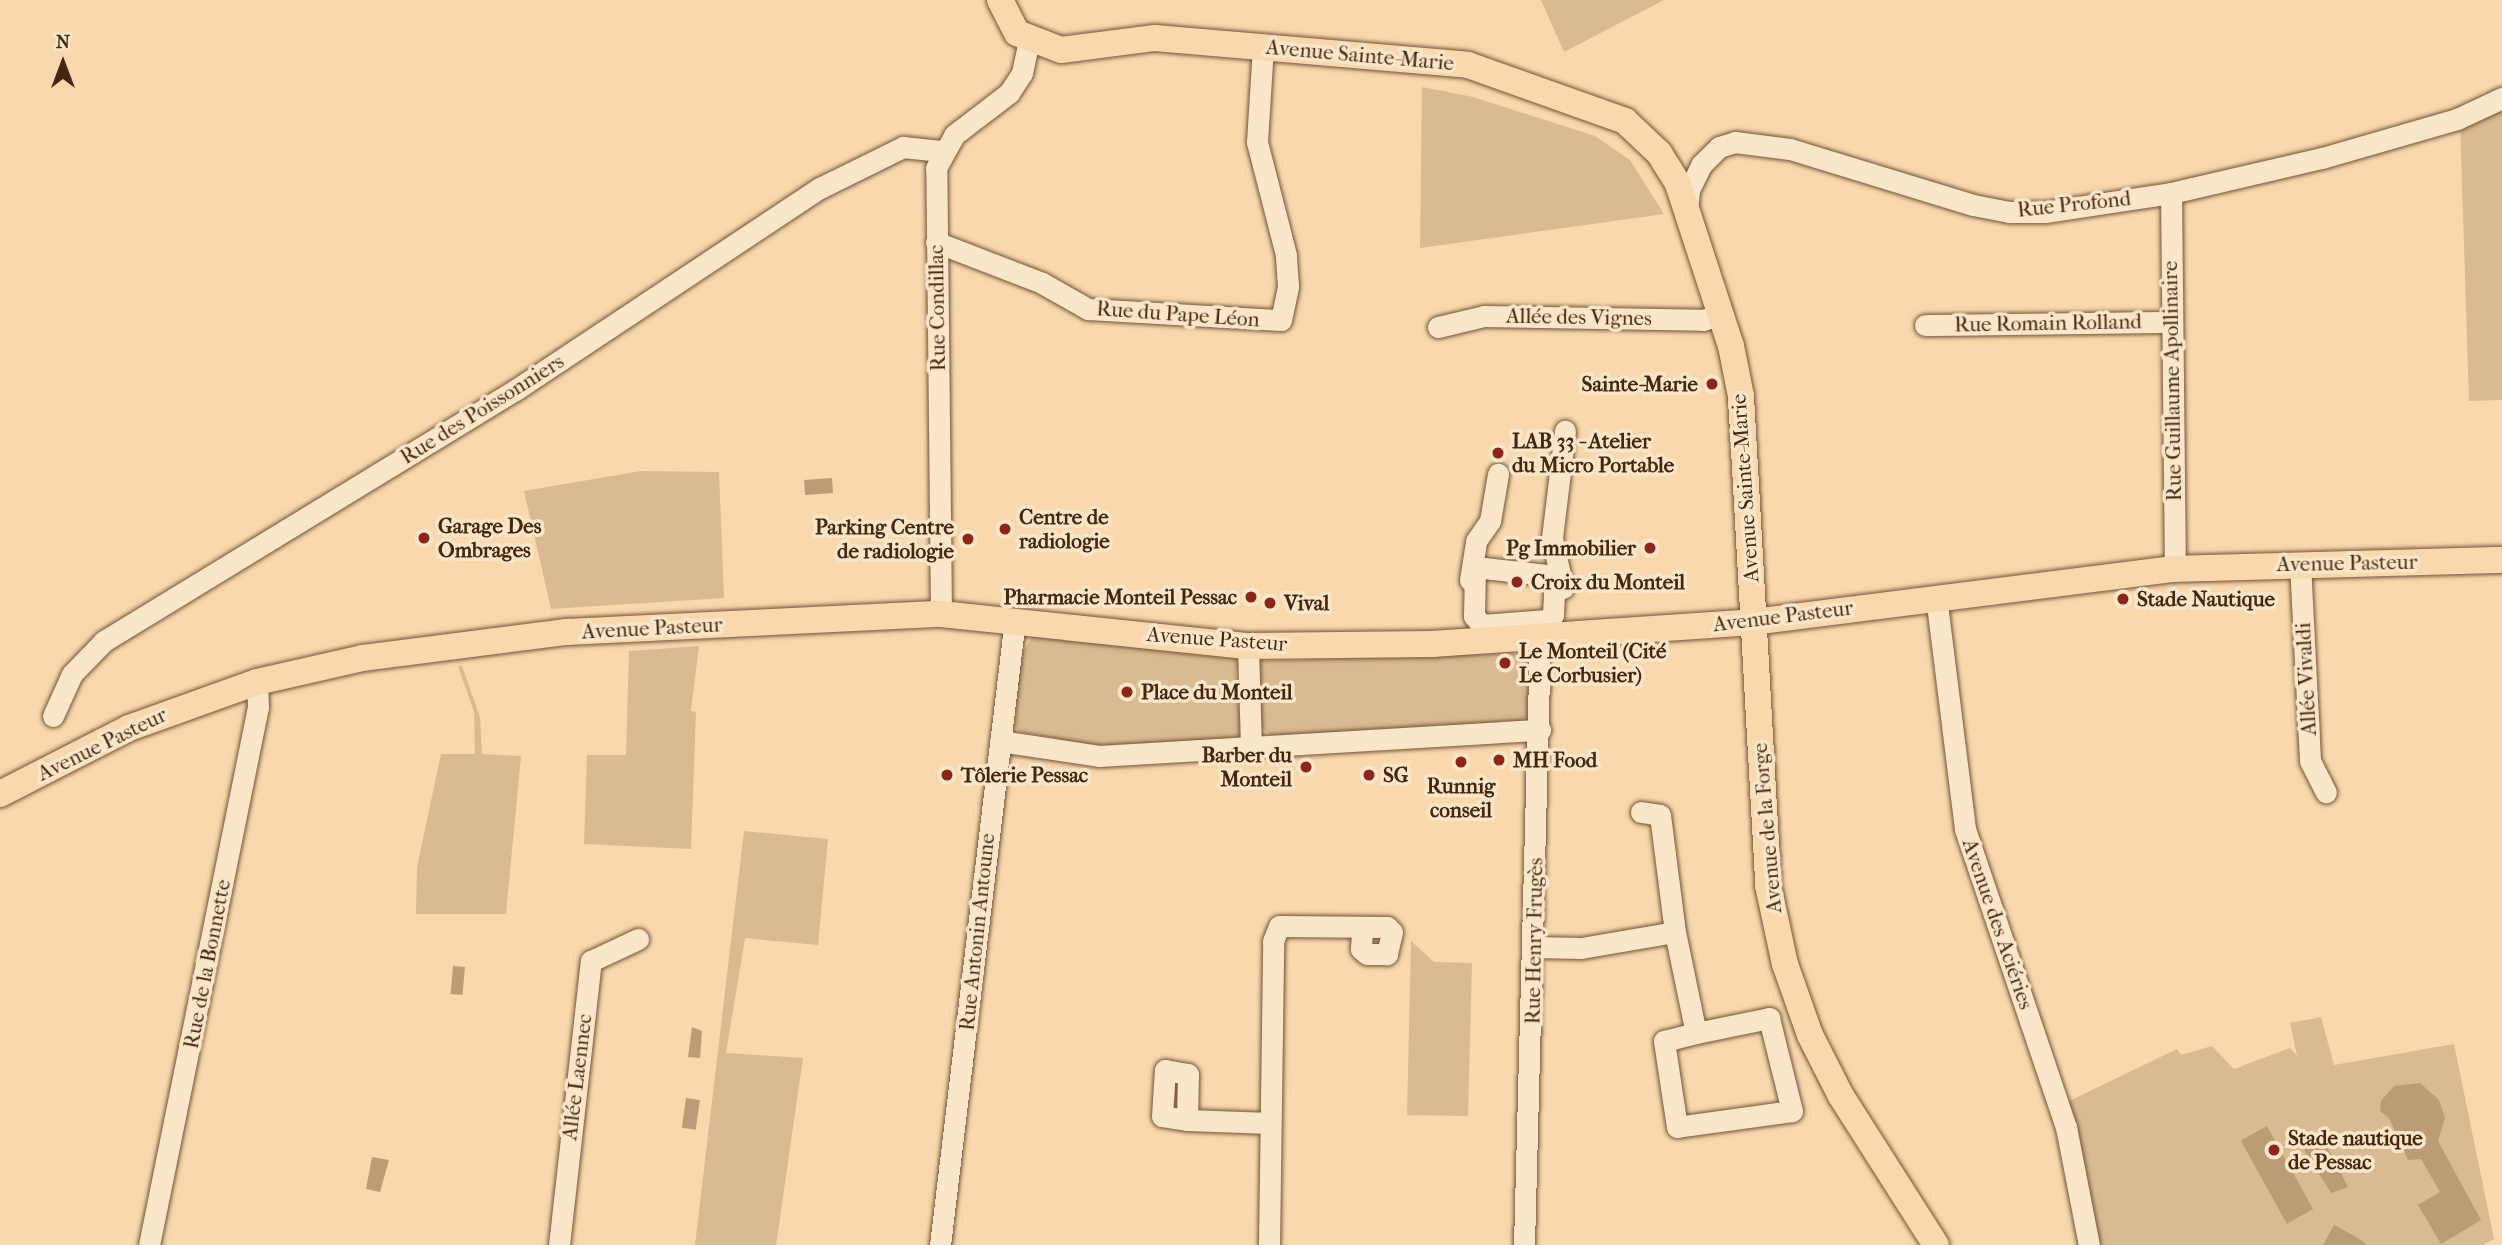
<!DOCTYPE html>
<html>
<head>
<meta charset="utf-8">
<style>
  body { margin:0 }
  #map { position:relative; width:2502px; height:1245px; overflow:hidden; background:#f8d8ac; font-family:"IM FELL French Canon",serif }
  div>[style] { position:absolute }
  [style*='--x'] { left:calc(var(--x)*1px); top:calc(var(--y)*1px); width:calc(var(--w)*1px); rotate:calc(var(--a)*1deg) }
  .green>* { inset:0; background:#daba92 }
  .water>* { inset:0; background:#bb9c77; transform-origin:0 0 }
  .roads { filter:drop-shadow(0 0 2px #725338) drop-shadow(0 0 2px #725338) }
  .minor>* { height:21px; margin:-10.5px; padding:0 10.5px; transform-origin:10.5px; border-radius:10.5px; background:#fae6c9 }
  .major>* { height:26px; margin:-13px; padding:0 13px; transform-origin:13px; border-radius:13px; background:#f8d8ac }
  .dots>* { width:19px; height:19px; translate:-50% -50%; box-sizing:border-box; border:4px solid #fae6c9; border-radius:50% }
  span { translate:-50% -50%; white-space:nowrap; text-align:center; line-height:1.15; -webkit-text-stroke:7px #fae6c9; paint-order:stroke }
  .street-label { font-size:21px; color:#452711 }
  .poi-label { font-size:21px; color:#452711; font-weight:700 }
  .right { translate:-100% -50%; text-align:right }
  .left { translate:0 -50%; text-align:left }
  .north { position:absolute; left:28px; top:28px; width:70px; height:70px; -webkit-text-stroke:5px #fae6c9; paint-order:stroke; rotate:0deg; font-size:19px; font-weight:700; line-height:28px; text-align:center; color:#452711 }
  .north::after { content:''; display:block; margin:auto; width:24px; height:32px; background:#452711; clip-path:polygon(50% 0,100% 100%,50% 72%,0 100%) }
</style>
</head>
<body>
<div id="map">
  <div class="green">
    <i style="clip-path:polygon(1541px 0,1664px 0,1564px 52px)"></i>
    <i style="clip-path:polygon(1422px 87px,1473px 97px,1595px 136px,1630px 160px,1664px 214px,1420px 248px)"></i>
    <i style="clip-path:polygon(2502px 102px,2502px 400px,2469px 401px,2460px 121px)"></i>
    <i style="clip-path:polygon(641px 471px,719px 472px,724px 598px,551px 609px,524px 491px)"></i>
    <i style="clip-path:polygon(1034px 633px,1235px 658px,1242px 669px,1236px 670px,1242px 734px,1234px 739px,1102px 747px,1019px 732px,1014px 725px,1021px 656px)"></i>
    <i style="clip-path:polygon(699px 646px,691px 711px,696px 712px,691px 849px,584px 844px,587px 755px,626px 755px,629px 651px)"></i>
    <i style="clip-path:polygon(1524px 653px,1528px 657px,1528px 715px,1521px 721px,1271px 736px,1258px 724px,1259px 661px)"></i>
    <i style="clip-path:polygon(458px 666px,462px 666px,480px 717px,482px 754px,521px 756px,506px 914px,416px 914px,417px 867px,441px 754px,475px 754px,474px 712px)"></i>
    <i style="clip-path:polygon(744px 831px,828px 839px,818px 945px,745px 938px,726px 1053px,803px 1058px,776px 1245px,695px 1245px)"></i>
    <i style="clip-path:polygon(1411px 941px,1434px 962px,1472px 963px,1468px 1116px,1407px 1115px)"></i>
    <i style="clip-path:polygon(2321px 1017px,2334px 1065px,2454px 1044px,2494px 1239px,2483px 1245px,2089px 1245px,2059px 1106px,2177px 1049px,2181px 1055px,2212px 1046px,2234px 1069px,2290px 1048px,2297px 1056px,2290px 1023px)"></i>
  </div>
  <div class="water">
    <i style="left:832px;top:478px;width:15px;height:28px;rotate:86deg"></i>
    <i style="left:453px;top:966px;width:12px;height:28px;rotate:5deg"></i>
    <i style="clip-path:polygon(692px 1027px,702px 1031px,700px 1058px,688px 1057px)"></i>
    <i style="clip-path:polygon(2420px 1083px,2439px 1100px,2445px 1118px,2438px 1141px,2481px 1220px,2441px 1244px,2418px 1205px,2440px 1192px,2421px 1159px,2408px 1160px,2389px 1118px,2380px 1111px,2381px 1101px,2394px 1086px)"></i>
    <i style="left:686px;top:1098px;width:14px;height:30px;rotate:8deg"></i>
    <i style="left:2267px;top:1126px;width:95px;height:30px;rotate:61deg"></i>
    <i style="clip-path:polygon(2312px 1137px,2322px 1137px,2348px 1187px,2331px 1193px,2301px 1145px)"></i>
    <i style="clip-path:polygon(372px 1157px,389px 1160px,380px 1192px,366px 1189px)"></i>
    <i style="clip-path:polygon(2334px 1225px,2358px 1238px,2367px 1245px,2323px 1245px)"></i>
  </div>
  <div class="roads">
    <div class="minor">
      <i style="--x:2171;--y:193;--w:376;--a:89.4"></i>
      <i style="--x:1687;--y:210;--w:20;--a:-84"></i>
      <i style="--x:1689;--y:190;--w:28;--a:-64"></i>
      <i style="--x:1701;--y:165;--w:25;--a:-45"></i>
      <i style="--x:1719;--y:147;--w:17;--a:-17"></i>
      <i style="--x:1735;--y:142;--w:55;--a:7.3"></i>
      <i style="--x:1790;--y:149;--w:191;--a:17"></i>
      <i style="--x:1973;--y:205;--w:37;--a:11"></i>
      <i style="--x:2009;--y:212;--w:36;--a:0"></i>
      <i style="--x:2045;--y:212;--w:127;--a:-8.6"></i>
      <i style="--x:2171;--y:193;--w:155;--a:-13.1"></i>
      <i style="--x:2322;--y:158;--w:141;--a:-16.1"></i>
      <i style="--x:2457;--y:119;--w:50;--a:-25"></i>
      <i style="--x:936;--y:242;--w:114;--a:21.1"></i>
      <i style="--x:1042;--y:283;--w:53;--a:29.5"></i>
      <i style="--x:1088;--y:309;--w:193;--a:3.3"></i>
      <i style="--x:1281;--y:320;--w:35;--a:-78"></i>
      <i style="--x:1288;--y:286;--w:31;--a:-94"></i>
      <i style="--x:1286;--y:255;--w:117;--a:-104.4"></i>
      <i style="--x:1257;--y:142;--w:96;--a:-86.4"></i>
      <i style="--x:1925;--y:325;--w:246;--a:-0.7"></i>
      <i style="--x:1438;--y:327;--w:47;--a:-13.4"></i>
      <i style="--x:1484;--y:316;--w:219;--a:1"></i>
      <i style="--x:1703;--y:320;--w:19;--a:-18"></i>
      <i style="--x:2300;--y:563;--w:198;--a:87.1"></i>
      <i style="--x:2310;--y:761;--w:35;--a:63"></i>
      <i style="--x:1475;--y:567;--w:81;--a:6.4"></i>
      <i style="--x:1555;--y:576;--w:39;--a:93"></i>
      <i style="--x:1553;--y:615;--w:8;--a:140"></i>
      <i style="--x:1547;--y:620;--w:65;--a:175.6"></i>
      <i style="--x:1482;--y:625;--w:12;--a:-132"></i>
      <i style="--x:1474;--y:616;--w:49;--a:-88.8"></i>
      <i style="--x:1470;--y:580;--w:39;--a:-81"></i>
      <i style="--x:1476;--y:541;--w:24;--a:-55"></i>
      <i style="--x:1490;--y:521;--w:48;--a:-80.3"></i>
      <i style="--x:1563;--y:588;--w:51;--a:-102.4"></i>
      <i style="--x:1552;--y:538;--w:108;--a:-83.1"></i>
      <i style="--x:1936;--y:596;--w:235;--a:82.9"></i>
      <i style="--x:1965;--y:829;--w:315;--a:71.3"></i>
      <i style="--x:2066;--y:1127;--w:120;--a:79"></i>
      <i style="--x:941;--y:614;--w:446;--a:-90.6"></i>
      <i style="--x:936;--y:168;--w:38;--a:-61"></i>
      <i style="--x:954;--y:135;--w:69;--a:-37.4"></i>
      <i style="--x:1009;--y:93;--w:24;--a:-57"></i>
      <i style="--x:1022;--y:73;--w:34;--a:-78"></i>
      <i style="--x:1248;--y:646;--w:101;--a:88.3"></i>
      <i style="--x:53;--y:716;--w:46;--a:-65.7"></i>
      <i style="--x:72;--y:674;--w:46;--a:-45.9"></i>
      <i style="--x:104;--y:641;--w:484;--a:-31.4"></i>
      <i style="--x:517;--y:389;--w:364;--a:-33.6"></i>
      <i style="--x:820;--y:188;--w:93;--a:-26.3"></i>
      <i style="--x:903;--y:147;--w:38;--a:6"></i>
      <i style="--x:1000;--y:741;--w:100;--a:8.6"></i>
      <i style="--x:1099;--y:756;--w:442;--a:-3.4"></i>
      <i style="--x:1641;--y:812;--w:19;--a:9"></i>
      <i style="--x:1660;--y:815;--w:118;--a:82.7"></i>
      <i style="--x:1675;--y:932;--w:103;--a:78.3"></i>
      <i style="--x:1696;--y:1033;--w:75;--a:-11.6"></i>
      <i style="--x:1769;--y:1018;--w:96;--a:76.1"></i>
      <i style="--x:1792;--y:1111;--w:116;--a:172.1"></i>
      <i style="--x:1677;--y:1127;--w:87;--a:-98.6"></i>
      <i style="--x:1664;--y:1041;--w:33;--a:-14"></i>
      <i style="--x:1534;--y:947;--w:47;--a:1.2"></i>
      <i style="--x:1581;--y:948;--w:95;--a:-9.7"></i>
      <i style="--x:1187;--y:1120;--w:25;--a:-171"></i>
      <i style="--x:1162;--y:1116;--w:46;--a:-86.3"></i>
      <i style="--x:1165;--y:1070;--w:23;--a:10"></i>
      <i style="--x:1188;--y:1074;--w:46;--a:91.2"></i>
      <i style="--x:1187;--y:1120;--w:83;--a:2.1"></i>
      <i style="--x:149;--y:1245;--w:549;--a:-78.55"></i>
      <i style="--x:258;--y:707;--w:25;--a:-92"></i>
      <i style="--x:559;--y:1245;--w:286;--a:-83.6"></i>
      <i style="--x:591;--y:961;--w:52;--a:-25.1"></i>
      <i style="--x:940;--y:1245;--w:630;--a:-83.17"></i>
      <i style="--x:1269;--y:1245;--w:304;--a:-89.2"></i>
      <i style="--x:1273;--y:941;--w:16;--a:-68"></i>
      <i style="--x:1279;--y:926;--w:108;--a:0.5"></i>
      <i style="--x:1387;--y:927;--w:7;--a:45"></i>
      <i style="--x:1392;--y:932;--w:23;--a:103"></i>
      <i style="--x:1387;--y:954;--w:20;--a:180"></i>
      <i style="--x:1367;--y:954;--w:8;--a:-140"></i>
      <i style="--x:1361;--y:949;--w:22;--a:-87"></i>
      <i style="--x:1524;--y:1245;--w:608;--a:-88.49"></i>
    </div>
    <div class="major">
      <i style="--x:1000;--y:0;--w:37;--a:63"></i>
      <i style="--x:1017;--y:33;--w:47;--a:21.1"></i>
      <i style="--x:1061;--y:50;--w:95;--a:-7.3"></i>
      <i style="--x:1155;--y:38;--w:314;--a:4.9"></i>
      <i style="--x:1468;--y:65;--w:167;--a:19.6"></i>
      <i style="--x:1625;--y:121;--w:47;--a:43.3"></i>
      <i style="--x:1659;--y:153;--w:36;--a:58"></i>
      <i style="--x:1678;--y:184;--w:170;--a:71.9"></i>
      <i style="--x:1731;--y:346;--w:51;--a:78.7"></i>
      <i style="--x:1741;--y:396;--w:490;--a:86.8"></i>
      <i style="--x:1768;--y:885;--w:81;--a:77.9"></i>
      <i style="--x:1785;--y:964;--w:75;--a:70.6"></i>
      <i style="--x:1810;--y:1035;--w:68;--a:63.1"></i>
      <i style="--x:1841;--y:1096;--w:177;--a:57.5"></i>
      <i style="--x:0;--y:794;--w:145;--a:-27.1"></i>
      <i style="--x:129;--y:728;--w:136;--a:-19.8"></i>
      <i style="--x:257;--y:682;--w:109;--a:-12.8"></i>
      <i style="--x:363;--y:658;--w:206;--a:-7.3"></i>
      <i style="--x:567;--y:632;--w:374;--a:-2.8"></i>
      <i style="--x:941;--y:614;--w:309;--a:6"></i>
      <i style="--x:1248;--y:646;--w:184;--a:-0.6"></i>
      <i style="--x:1432;--y:644;--w:322;--a:-3.9"></i>
      <i style="--x:1753;--y:622;--w:425;--a:-7.2"></i>
      <i style="--x:2175;--y:569;--w:327;--a:-1.6"></i>
    </div>
  </div>
  <div class="dots">
    <i style="left:1712px;top:384px;background:#8f2418"></i>
    <i style="left:1498px;top:453px;background:#8f2418"></i>
    <i style="left:1005px;top:529px;background:#8f2418"></i>
    <i style="left:424px;top:538px;background:#8f2418"></i>
    <i style="left:968px;top:539px;background:#8f2418"></i>
    <i style="left:1650px;top:548px;background:#8f2418"></i>
    <i style="left:1517px;top:582px;background:#8f2418"></i>
    <i style="left:1251px;top:597px;background:#8f2418"></i>
    <i style="left:2123px;top:599px;background:#8f2418"></i>
    <i style="left:1270px;top:603px;background:#8f2418"></i>
    <i style="left:1505px;top:663px;background:#8f2418"></i>
    <i style="left:1127px;top:692px;background:#8f2418"></i>
    <i style="left:1499px;top:760px;background:#8f2418"></i>
    <i style="left:1461px;top:762px;background:#8f2418"></i>
    <i style="left:1306px;top:767px;background:#8f2418"></i>
    <i style="left:947px;top:775px;background:#8f2418"></i>
    <i style="left:1369px;top:775px;background:#8f2418"></i>
    <i style="left:2274px;top:1150px;background:#8f2418"></i>
  </div>
  <div class="street-label">
    <span style="left:1360px;top:55px;rotate:5deg">Avenue Sainte-Marie</span>
    <span style="left:2074px;top:204px;rotate:-6deg">Rue Profond</span>
    <span style="left:937px;top:308px;rotate:-91deg">Rue Condillac</span>
    <span style="left:1178px;top:314px;rotate:4deg">Rue du Pape Léon</span>
    <span style="left:1579px;top:317px;rotate:1deg">Allée des Vignes</span>
    <span style="left:2048px;top:323px;rotate:-1deg">Rue Romain Rolland</span>
    <span style="left:2172px;top:381px;rotate:-91deg">Rue Guillaume Apollinaire</span>
    <span style="left:482px;top:409px;rotate:-32deg">Rue des Poissonniers</span>
    <span style="left:1745px;top:488px;rotate:-94deg">Avenue Sainte-Marie</span>
    <span style="left:2347px;top:563px;rotate:-1deg">Avenue Pasteur</span>
    <span style="left:1783px;top:616px;rotate:-7deg">Avenue Pasteur</span>
    <span style="left:652px;top:628px;rotate:-3deg">Avenue Pasteur</span>
    <span style="left:1217px;top:639px;rotate:4deg">Avenue Pasteur</span>
    <span style="left:2306px;top:679px;rotate:-93deg">Allée Vivaldi</span>
    <span style="left:102px;top:744px;rotate:-26deg">Avenue Pasteur</span>
    <span style="left:1767px;top:828px;rotate:-95deg">Avenue de la Forge</span>
    <span style="left:1998px;top:924px;rotate:71deg">Avenue des Aciéries</span>
    <span style="left:977px;top:932px;rotate:-84deg">Rue Antonin Antoune</span>
    <span style="left:1534px;top:941px;rotate:-89deg">Rue Henry Frugès</span>
    <span style="left:207px;top:964px;rotate:-79deg">Rue de la Bonnette</span>
    <span style="left:577px;top:1077px;rotate:-83deg">Allée Laennec</span>
  </div>
  <div class="poi-label">
    <span class="right" style="left:1698px;top:384px">Sainte-Marie</span>
    <span class="left" style="left:1512px;top:453px">LAB 33 - Atelier<br>du Micro Portable</span>
    <span class="left" style="left:1019px;top:529px">Centre de<br>radiologie</span>
    <span class="left" style="left:438px;top:538px">Garage Des<br>Ombrages</span>
    <span class="right" style="left:954px;top:539px">Parking Centre<br>de radiologie</span>
    <span class="right" style="left:1636px;top:548px">Pg Immobilier</span>
    <span class="left" style="left:1531px;top:582px">Croix du Monteil</span>
    <span class="right" style="left:1237px;top:597px">Pharmacie Monteil Pessac</span>
    <span class="left" style="left:2137px;top:599px">Stade Nautique</span>
    <span class="left" style="left:1284px;top:603px">Vival</span>
    <span class="left" style="left:1519px;top:663px">Le Monteil (Cité<br>Le Corbusier)</span>
    <span class="left" style="left:1141px;top:692px">Place du Monteil</span>
    <span class="right" style="left:1292px;top:767px">Barber du<br>Monteil</span>
    <span class="left" style="left:1513px;top:760px">MH Food</span>
    <span class="left" style="left:961px;top:775px">Tôlerie Pessac</span>
    <span class="left" style="left:1383px;top:775px">SG</span>
    <span style="left:1461px;top:798px">Runnig<br>conseil</span>
    <span class="left" style="left:2288px;top:1150px">Stade nautique<br>de Pessac</span>
  </div>
  <div class="north">N</div>
</div>
</body>
</html>
